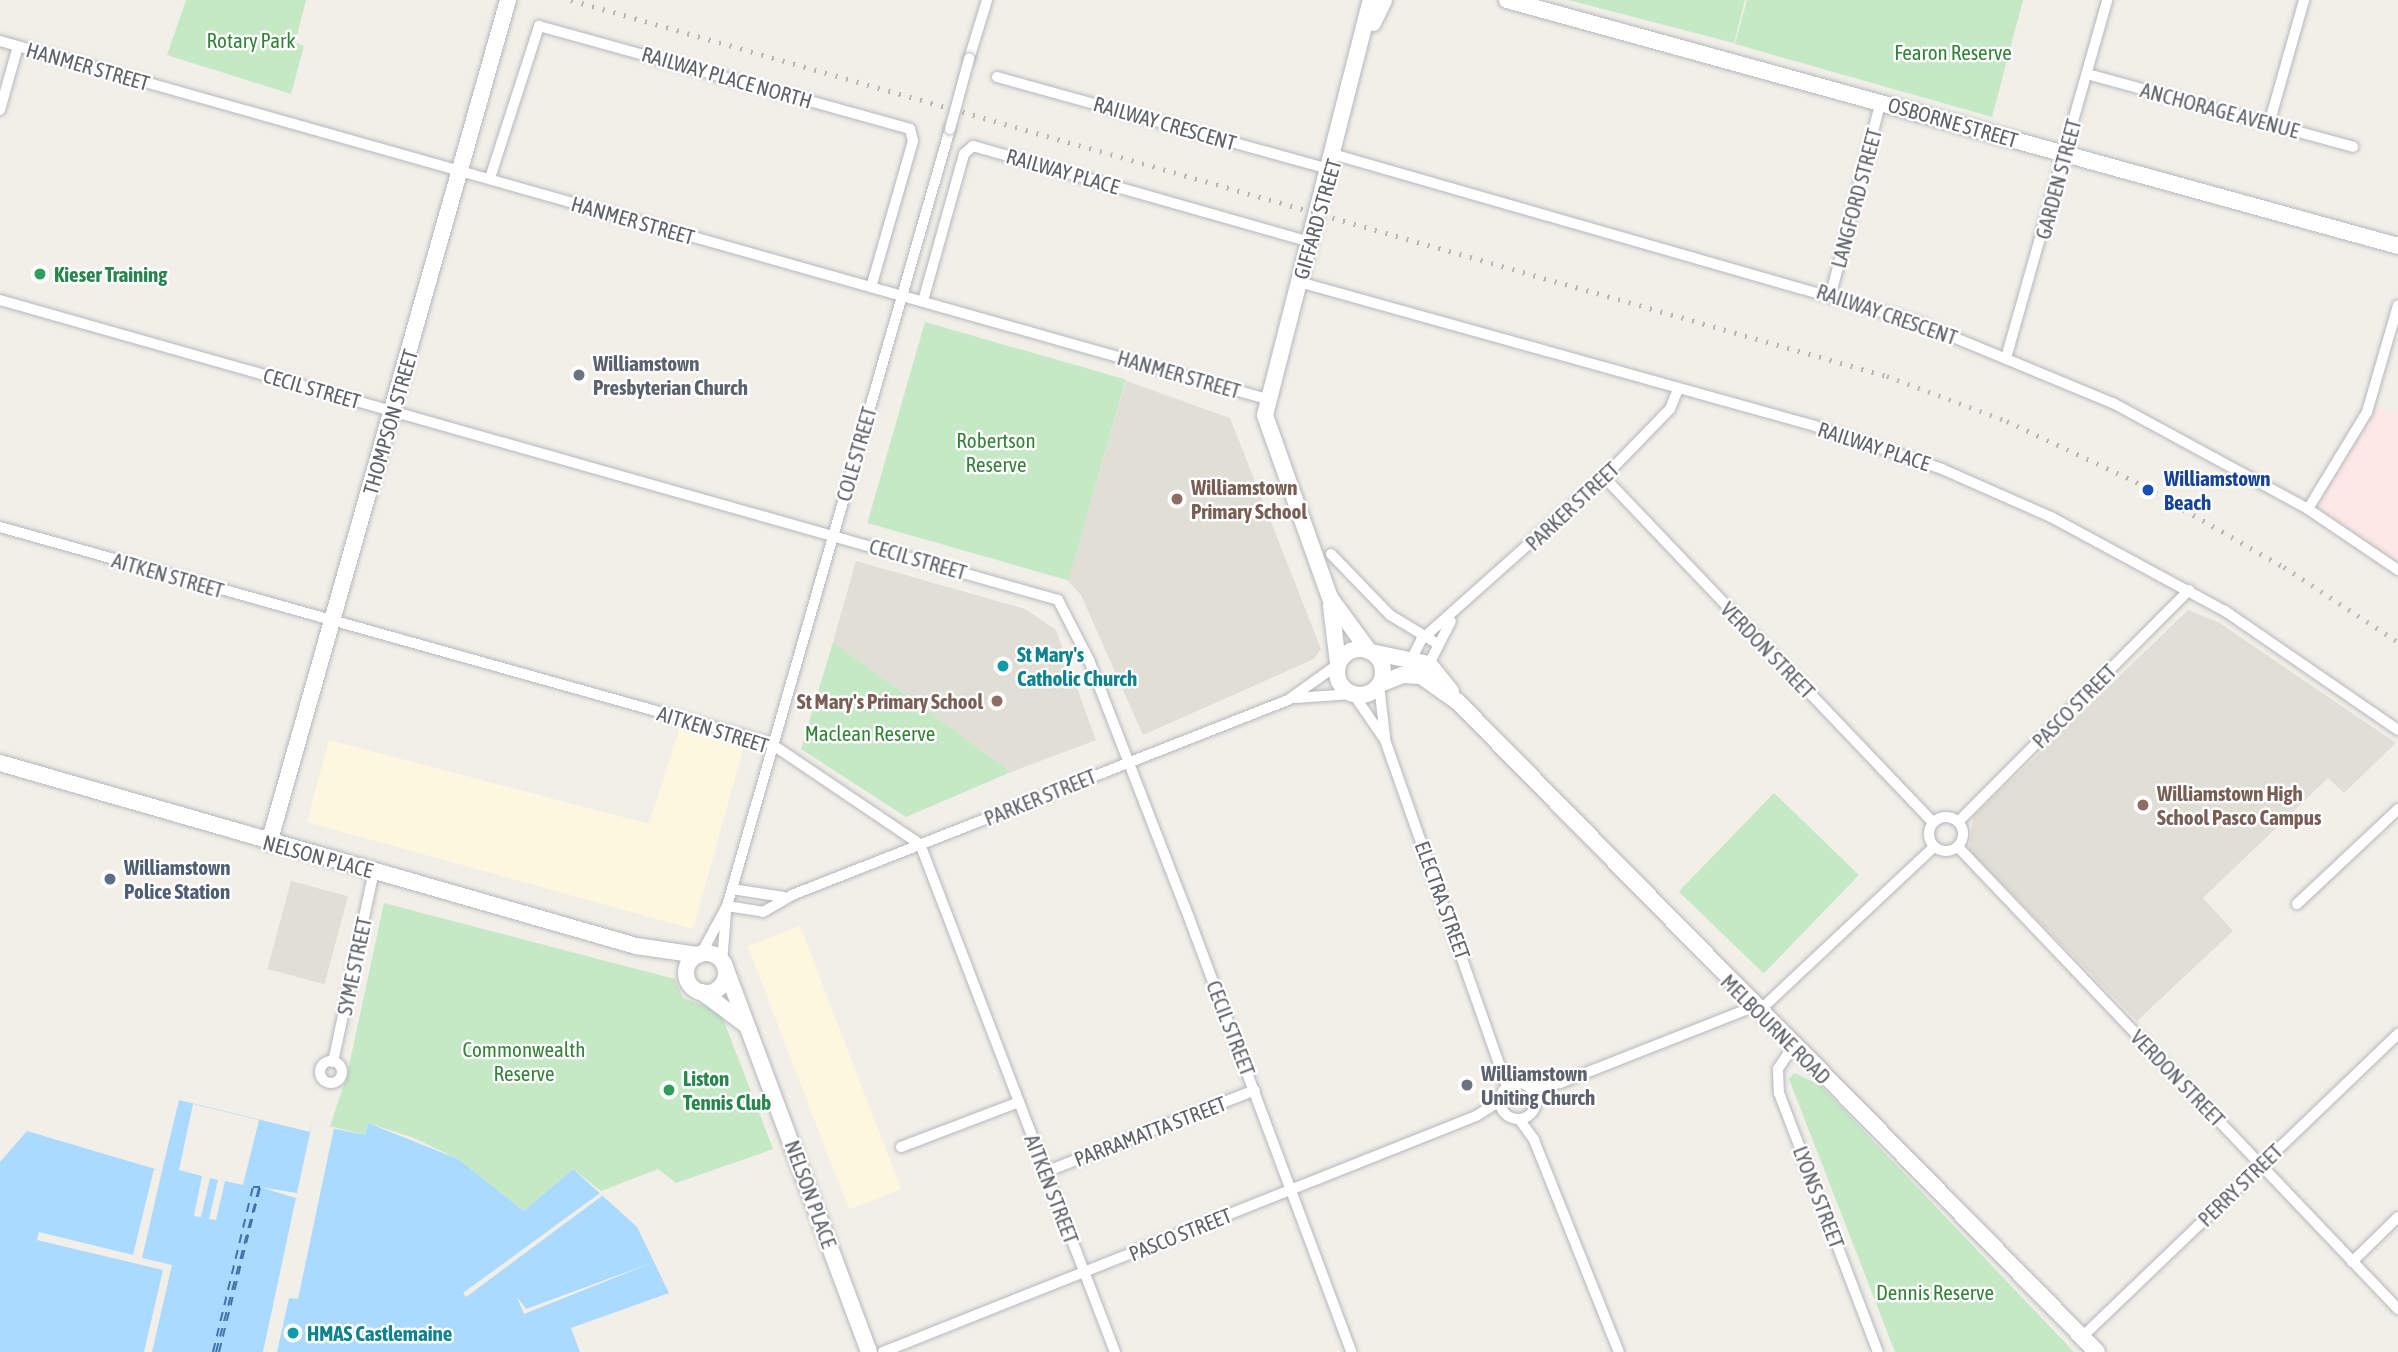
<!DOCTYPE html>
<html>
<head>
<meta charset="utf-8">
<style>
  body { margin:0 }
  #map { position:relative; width:2398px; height:1352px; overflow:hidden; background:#f1efe8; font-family:"Asap Condensed",sans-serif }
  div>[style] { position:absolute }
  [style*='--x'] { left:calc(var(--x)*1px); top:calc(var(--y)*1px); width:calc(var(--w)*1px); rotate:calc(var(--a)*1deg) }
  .commercial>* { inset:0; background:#fef7e0; transform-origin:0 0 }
  .education>* { inset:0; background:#e1ded6; transform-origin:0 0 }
  .medical>* { inset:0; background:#fce8e6 }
  .green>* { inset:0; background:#c5e8c5; transform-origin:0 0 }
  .water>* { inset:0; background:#aadaff }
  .pier>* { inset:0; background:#f1efe8 }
  .ferry>* { height:2px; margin-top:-1px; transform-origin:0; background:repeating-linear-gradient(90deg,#4174aa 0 9px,transparent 0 16px) }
  .roads { filter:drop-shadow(0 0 2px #b5b8bc) drop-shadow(0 0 2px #b5b8bc) }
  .street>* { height:10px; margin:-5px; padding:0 5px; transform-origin:5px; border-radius:5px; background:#fff }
  .street>.ring { margin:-5px; padding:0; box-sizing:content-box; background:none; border:10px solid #fff; border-radius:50% }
  .secondary>* { height:16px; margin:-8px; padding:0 8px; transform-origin:8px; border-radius:8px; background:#fff }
  .secondary>.ring { margin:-8px; padding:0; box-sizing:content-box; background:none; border:16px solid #fff; border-radius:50% }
  .rail>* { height:4.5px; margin-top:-2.25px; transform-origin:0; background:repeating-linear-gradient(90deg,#b6b7b8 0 2px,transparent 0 11px) }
  .bridges { filter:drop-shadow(0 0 2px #b5b8bc) drop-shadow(0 0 2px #b5b8bc) }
  .street-bridge>* { height:10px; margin:-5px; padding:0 5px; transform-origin:5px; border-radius:5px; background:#fff }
  .dots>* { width:19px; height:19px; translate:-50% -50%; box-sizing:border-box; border:4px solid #fff; border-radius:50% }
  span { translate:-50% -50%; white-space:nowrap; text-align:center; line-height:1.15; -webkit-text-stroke:5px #fff; paint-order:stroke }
  .park-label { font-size:21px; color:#348238 }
  .street-label { font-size:21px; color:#5f6368 }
  .leisure-label { font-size:21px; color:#27864d; font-weight:700 }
  .left { translate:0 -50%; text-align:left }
  .worship-label { font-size:21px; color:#5b616d; font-weight:700 }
  .transit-label { font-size:21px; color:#164399; font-weight:700 }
  .education-label { font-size:21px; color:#785e54; font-weight:700 }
  .right { translate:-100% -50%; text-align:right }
  .culture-label { font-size:21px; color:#0d838f; font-weight:700 }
  .service-label { font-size:21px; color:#4e5e75; font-weight:700 }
</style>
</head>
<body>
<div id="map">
  <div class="commercial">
    <i style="clip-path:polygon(681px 724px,744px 746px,693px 929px,307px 822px,329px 740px,649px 824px)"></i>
    <i style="left:800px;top:926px;width:282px;height:56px;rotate:69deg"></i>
  </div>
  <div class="education">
    <i style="clip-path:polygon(1126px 381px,1230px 418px,1321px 649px,1314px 659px,1143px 735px,1081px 595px,1068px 581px)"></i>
    <i style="clip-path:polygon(856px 561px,1025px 609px,1056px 630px,1096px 740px,1011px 772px,833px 642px)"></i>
    <i style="clip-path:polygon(2188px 610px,2218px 622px,2396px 743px,2344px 793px,2328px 778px,2203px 898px,2233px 931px,2137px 1021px,1969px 850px,1973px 817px)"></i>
    <i style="left:291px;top:881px;width:59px;height:91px;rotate:15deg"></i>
  </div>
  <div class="medical">
    <i style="clip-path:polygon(2370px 404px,2398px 413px,2398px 570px,2308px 509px)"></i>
  </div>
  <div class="green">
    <i style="clip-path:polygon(186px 0,306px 0,295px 43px,304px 46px,291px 94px,167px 55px)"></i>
    <i style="clip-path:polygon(1568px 0,1745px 0,1734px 43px)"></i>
    <i style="clip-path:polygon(1747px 0,2023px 0,1992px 117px,1735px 44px)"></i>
    <i style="left:925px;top:322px;width:209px;height:209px;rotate:16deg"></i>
    <i style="clip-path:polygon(833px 642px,1011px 772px,906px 817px,801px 749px)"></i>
    <i style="left:1774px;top:793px;width:118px;height:137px;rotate:44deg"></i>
    <i style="clip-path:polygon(384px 903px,675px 979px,683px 998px,720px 1011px,773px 1149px,676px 1183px,658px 1169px,601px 1191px,573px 1169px,524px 1211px,458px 1159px,414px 1138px,368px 1123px,365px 1135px,330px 1126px,347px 1075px)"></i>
    <i style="clip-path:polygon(1794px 1073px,1820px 1085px,2074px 1352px,1895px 1352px,1789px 1079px)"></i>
  </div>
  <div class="water">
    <i style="clip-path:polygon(179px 1100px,310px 1132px,312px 1124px,365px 1135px,368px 1123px,458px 1159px,524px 1211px,573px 1169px,637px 1227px,669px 1293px,571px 1328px,580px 1352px,0 1352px,0 1162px,27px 1131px,162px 1171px)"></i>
  </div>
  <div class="pier">
    <i style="clip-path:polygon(193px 1104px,259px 1120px,243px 1185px,225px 1181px,216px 1220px,209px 1219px,218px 1180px,210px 1178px,201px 1217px,194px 1216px,202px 1176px,179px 1170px)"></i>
    <i style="clip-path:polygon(312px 1124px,334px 1128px,298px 1299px,289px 1298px,277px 1352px,263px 1352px,296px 1198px,260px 1187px,297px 1193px)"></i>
    <i style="clip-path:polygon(154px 1169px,162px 1171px,142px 1258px,172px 1265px,152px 1352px,144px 1352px,163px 1270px,37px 1240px,39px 1232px,133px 1255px)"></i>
    <i style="clip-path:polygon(600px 1193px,602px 1196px,466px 1297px,463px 1293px)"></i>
    <i style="clip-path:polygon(654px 1262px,524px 1314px,517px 1297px,526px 1309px)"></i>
  </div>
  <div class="ferry">
    <i style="--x:213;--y:1352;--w:170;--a:-76.4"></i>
    <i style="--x:253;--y:1187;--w:7;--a:0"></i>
    <i style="--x:216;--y:1352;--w:170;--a:-75.3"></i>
    <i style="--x:219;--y:1352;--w:169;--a:-76"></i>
  </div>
  <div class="roads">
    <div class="street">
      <i style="--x:0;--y:41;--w:1317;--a:15.78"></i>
      <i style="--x:969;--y:59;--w:62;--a:-73"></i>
      <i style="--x:2087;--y:74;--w:276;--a:15.3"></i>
      <i style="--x:997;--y:77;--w:348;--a:15.5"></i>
      <i style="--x:0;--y:110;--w:66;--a:-74.3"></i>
      <i style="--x:2269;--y:124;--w:129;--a:-74.2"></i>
      <i style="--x:1336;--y:155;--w:605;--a:16.04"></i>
      <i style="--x:1917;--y:322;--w:212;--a:22.5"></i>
      <i style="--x:2113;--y:403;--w:222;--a:28.5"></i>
      <i style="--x:2308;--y:509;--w:109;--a:34.1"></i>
      <i style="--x:490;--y:178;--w:160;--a:-72.1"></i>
      <i style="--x:539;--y:26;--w:385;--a:15.5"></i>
      <i style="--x:910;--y:129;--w:12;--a:76"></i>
      <i style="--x:913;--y:141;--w:152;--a:106"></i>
      <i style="--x:1299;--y:282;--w:536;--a:15.59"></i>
      <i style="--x:1815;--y:426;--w:134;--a:18.7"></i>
      <i style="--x:1942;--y:469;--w:119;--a:23.8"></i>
      <i style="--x:2051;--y:517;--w:198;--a:28.4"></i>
      <i style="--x:2225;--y:611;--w:210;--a:34.5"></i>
      <i style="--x:1831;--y:294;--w:199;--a:-75.5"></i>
      <i style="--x:0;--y:300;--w:1100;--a:15.83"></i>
      <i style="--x:1058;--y:600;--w:68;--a:62.7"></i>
      <i style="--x:1089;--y:660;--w:265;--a:68.8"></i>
      <i style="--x:1185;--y:907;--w:475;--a:69.5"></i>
      <i style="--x:923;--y:301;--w:153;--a:-74.4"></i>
      <i style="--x:964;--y:154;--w:12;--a:-42"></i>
      <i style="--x:973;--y:146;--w:351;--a:15.9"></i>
      <i style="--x:2006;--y:358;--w:372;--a:-74.2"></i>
      <i style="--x:1604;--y:477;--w:477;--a:46.4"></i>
      <i style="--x:2308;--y:509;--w:114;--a:-58.7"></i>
      <i style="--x:2367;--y:412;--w:111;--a:-73.8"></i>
      <i style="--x:0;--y:527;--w:800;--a:15.67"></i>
      <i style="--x:770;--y:743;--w:181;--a:34"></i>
      <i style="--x:920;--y:844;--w:544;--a:69"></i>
      <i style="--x:1331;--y:554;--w:85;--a:46"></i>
      <i style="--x:1390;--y:615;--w:56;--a:31.1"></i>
      <i style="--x:1412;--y:658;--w:20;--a:-63"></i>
      <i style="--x:1421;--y:640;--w:245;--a:-41.7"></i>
      <i style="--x:1604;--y:477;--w:95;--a:-45.9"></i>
      <i style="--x:1670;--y:409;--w:22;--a:-68"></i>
      <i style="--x:1429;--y:664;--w:48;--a:-62.9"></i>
      <i style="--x:1379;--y:685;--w:52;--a:83.4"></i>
      <i style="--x:1354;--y:695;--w:55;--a:55.4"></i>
      <i style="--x:1385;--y:740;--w:368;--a:70.6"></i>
      <i style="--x:1295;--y:698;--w:57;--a:-4"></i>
      <i class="ring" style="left:1929px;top:817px;width:24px;height:24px"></i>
      <i style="--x:1959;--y:821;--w:326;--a:-45.1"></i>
      <i style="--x:1958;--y:847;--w:638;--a:46.4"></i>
      <i style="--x:732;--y:889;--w:52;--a:8.9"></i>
      <i style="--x:2297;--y:904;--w:139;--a:-43.2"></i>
      <i style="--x:727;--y:906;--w:36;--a:9"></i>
      <i style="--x:763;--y:912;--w:34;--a:-30"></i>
      <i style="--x:792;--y:895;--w:533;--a:-21.46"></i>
      <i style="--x:1288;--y:700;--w:60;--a:-35.5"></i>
      <i style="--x:701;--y:954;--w:55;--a:-61.6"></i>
      <i style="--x:727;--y:906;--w:808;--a:-73.99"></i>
      <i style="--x:722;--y:962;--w:50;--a:-85.4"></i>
      <i style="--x:1758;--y:1012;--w:241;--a:-43.2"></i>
      <i style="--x:1794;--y:1045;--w:29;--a:124"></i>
      <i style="--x:1778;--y:1069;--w:24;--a:88"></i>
      <i style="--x:1779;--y:1093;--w:277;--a:69.1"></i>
      <i class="ring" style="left:320px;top:1061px;width:12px;height:12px"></i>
      <i style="--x:333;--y:1062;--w:195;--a:-77.9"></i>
      <i class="ring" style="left:1500px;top:1083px;width:26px;height:26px"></i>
      <i style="--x:1531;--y:1088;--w:29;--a:-10"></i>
      <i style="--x:1560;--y:1083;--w:207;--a:-21.5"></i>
      <i style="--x:1519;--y:1119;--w:26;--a:54"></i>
      <i style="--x:1534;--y:1140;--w:228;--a:68.2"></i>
      <i style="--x:901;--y:1147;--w:126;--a:-20.9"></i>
      <i style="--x:1045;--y:1172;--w:225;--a:-21.3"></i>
      <i style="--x:2352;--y:1262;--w:64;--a:-44.4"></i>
      <i style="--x:2082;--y:1337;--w:438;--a:-43.8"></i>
      <i style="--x:883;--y:1352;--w:638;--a:-21.7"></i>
      <i style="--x:1476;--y:1116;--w:28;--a:-32"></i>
    </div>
    <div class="secondary">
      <i style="--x:1507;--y:0;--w:924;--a:15.43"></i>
      <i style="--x:1373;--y:23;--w:25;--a:-64"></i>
      <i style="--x:1331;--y:606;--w:57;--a:83"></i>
      <i class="ring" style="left:1337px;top:649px;width:30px;height:30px"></i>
      <i style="--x:1369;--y:651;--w:66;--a:-126.3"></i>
      <i style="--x:1330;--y:598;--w:194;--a:-109.6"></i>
      <i style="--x:1265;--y:415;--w:428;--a:-75.7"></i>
      <i style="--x:1371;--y:652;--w:59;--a:11.7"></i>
      <i style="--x:1429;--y:664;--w:35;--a:51"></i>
      <i style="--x:1380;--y:684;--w:24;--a:-22"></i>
      <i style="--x:1402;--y:675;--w:19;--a:3"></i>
      <i style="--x:1421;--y:676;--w:45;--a:35.1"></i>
      <i style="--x:1458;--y:702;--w:911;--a:45.49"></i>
      <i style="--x:0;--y:763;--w:662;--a:16.05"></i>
      <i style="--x:636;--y:946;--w:63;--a:8.3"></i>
      <i style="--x:269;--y:843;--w:876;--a:-74.17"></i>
      <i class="ring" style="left:686px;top:953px;width:24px;height:24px"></i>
      <i style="--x:724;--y:964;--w:414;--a:69.5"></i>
      <i style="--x:702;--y:992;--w:54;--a:36.7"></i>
    </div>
  </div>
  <div class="rail">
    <i style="--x:571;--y:0;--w:1369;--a:15.95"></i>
    <i style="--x:1887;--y:376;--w:128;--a:20.6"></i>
    <i style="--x:2007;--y:421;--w:143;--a:25.3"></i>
    <i style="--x:2136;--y:482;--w:171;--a:29.9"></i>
    <i style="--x:2284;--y:567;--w:136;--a:33.3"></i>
  </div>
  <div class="bridges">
    <div class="street-bridge">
      <i style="--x:950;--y:129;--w:73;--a:-74.8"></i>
    </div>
  </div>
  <div class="dots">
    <i style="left:40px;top:274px;background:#2e9e5b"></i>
    <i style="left:579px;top:375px;background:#6b7280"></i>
    <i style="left:2148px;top:490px;background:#1a4fb4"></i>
    <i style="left:1177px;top:499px;background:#8d6e63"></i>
    <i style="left:1003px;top:666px;background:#0f9aa8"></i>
    <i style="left:997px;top:701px;background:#8d6e63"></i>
    <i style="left:2143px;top:805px;background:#8d6e63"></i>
    <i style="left:110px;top:879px;background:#5c6f8a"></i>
    <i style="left:1467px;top:1085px;background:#6b7280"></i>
    <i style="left:669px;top:1090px;background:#2e9e5b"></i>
    <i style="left:293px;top:1333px;background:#0f9aa8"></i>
  </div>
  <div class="park-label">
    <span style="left:251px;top:40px">Rotary Park</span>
    <span style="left:1953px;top:52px">Fearon Reserve</span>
    <span style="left:996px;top:452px">Robertson<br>Reserve</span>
    <span style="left:870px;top:733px">Maclean Reserve</span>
    <span style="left:524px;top:1061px">Commonwealth<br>Reserve</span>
    <span style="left:1935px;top:1292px">Dennis Reserve</span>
  </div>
  <div class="street-label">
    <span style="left:88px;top:66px;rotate:16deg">HANMER STREET</span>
    <span style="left:727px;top:77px;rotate:16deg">RAILWAY PLACE NORTH</span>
    <span style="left:2220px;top:110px;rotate:15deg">ANCHORAGE AVENUE</span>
    <span style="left:1953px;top:122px;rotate:16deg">OSBORNE STREET</span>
    <span style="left:1165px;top:123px;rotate:16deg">RAILWAY CRESCENT</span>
    <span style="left:1063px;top:171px;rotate:16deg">RAILWAY PLACE</span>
    <span style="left:2058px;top:179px;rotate:-75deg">GARDEN STREET</span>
    <span style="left:1856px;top:198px;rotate:-75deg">LANGFORD STREET</span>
    <span style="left:1317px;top:219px;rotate:-74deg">GIFFARD STREET</span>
    <span style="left:633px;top:220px;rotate:16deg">HANMER STREET</span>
    <span style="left:1887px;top:314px;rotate:19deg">RAILWAY CRESCENT</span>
    <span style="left:1179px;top:374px;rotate:16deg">HANMER STREET</span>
    <span style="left:312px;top:388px;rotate:16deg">CECIL STREET</span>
    <span style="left:390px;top:422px;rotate:-74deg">THOMPSON STREET</span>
    <span style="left:1874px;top:446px;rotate:18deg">RAILWAY PLACE</span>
    <span style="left:856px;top:454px;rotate:-74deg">COLE STREET</span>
    <span style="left:1572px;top:506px;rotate:-43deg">PARKER STREET</span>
    <span style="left:918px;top:559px;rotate:16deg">CECIL STREET</span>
    <span style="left:168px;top:575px;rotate:16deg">AITKEN STREET</span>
    <span style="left:1768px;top:650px;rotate:46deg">VERDON STREET</span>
    <span style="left:2074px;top:706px;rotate:-45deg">PASCO STREET</span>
    <span style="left:713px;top:729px;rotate:17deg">AITKEN STREET</span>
    <span style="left:1040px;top:797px;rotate:-22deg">PARKER STREET</span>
    <span style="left:318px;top:856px;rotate:15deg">NELSON PLACE</span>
    <span style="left:1443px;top:900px;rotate:70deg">ELECTRA STREET</span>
    <span style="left:354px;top:966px;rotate:-78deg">SYME STREET</span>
    <span style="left:1231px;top:1028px;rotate:69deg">CECIL STREET</span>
    <span style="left:1776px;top:1029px;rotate:45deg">MELBOURNE ROAD</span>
    <span style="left:2178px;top:1078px;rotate:46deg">VERDON STREET</span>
    <span style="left:1150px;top:1131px;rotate:-21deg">PARRAMATTA STREET</span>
    <span style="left:2240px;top:1185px;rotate:-44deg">PERRY STREET</span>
    <span style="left:1052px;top:1189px;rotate:69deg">AITKEN STREET</span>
    <span style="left:811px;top:1194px;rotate:70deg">NELSON PLACE</span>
    <span style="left:1819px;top:1197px;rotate:69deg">LYONS STREET</span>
    <span style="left:1180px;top:1234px;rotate:-22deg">PASCO STREET</span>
  </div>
  <div class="leisure-label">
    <span class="left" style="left:54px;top:274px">Kieser Training</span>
    <span class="left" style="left:683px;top:1090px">Liston<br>Tennis Club</span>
  </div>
  <div class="worship-label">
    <span class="left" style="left:593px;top:375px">Williamstown<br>Presbyterian Church</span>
    <span class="left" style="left:1481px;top:1085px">Williamstown<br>Uniting Church</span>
  </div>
  <div class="transit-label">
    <span class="left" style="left:2164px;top:490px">Williamstown<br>Beach</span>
  </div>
  <div class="education-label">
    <span class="left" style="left:1191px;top:499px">Williamstown<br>Primary School</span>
    <span class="right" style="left:983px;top:701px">St Mary's Primary School</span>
    <span class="left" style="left:2157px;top:805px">Williamstown High<br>School Pasco Campus</span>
  </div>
  <div class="culture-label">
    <span class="left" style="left:1017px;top:666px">St Mary's<br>Catholic Church</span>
    <span class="left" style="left:307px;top:1333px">HMAS Castlemaine</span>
  </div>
  <div class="service-label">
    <span class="left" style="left:124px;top:879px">Williamstown<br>Police Station</span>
  </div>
</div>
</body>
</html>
